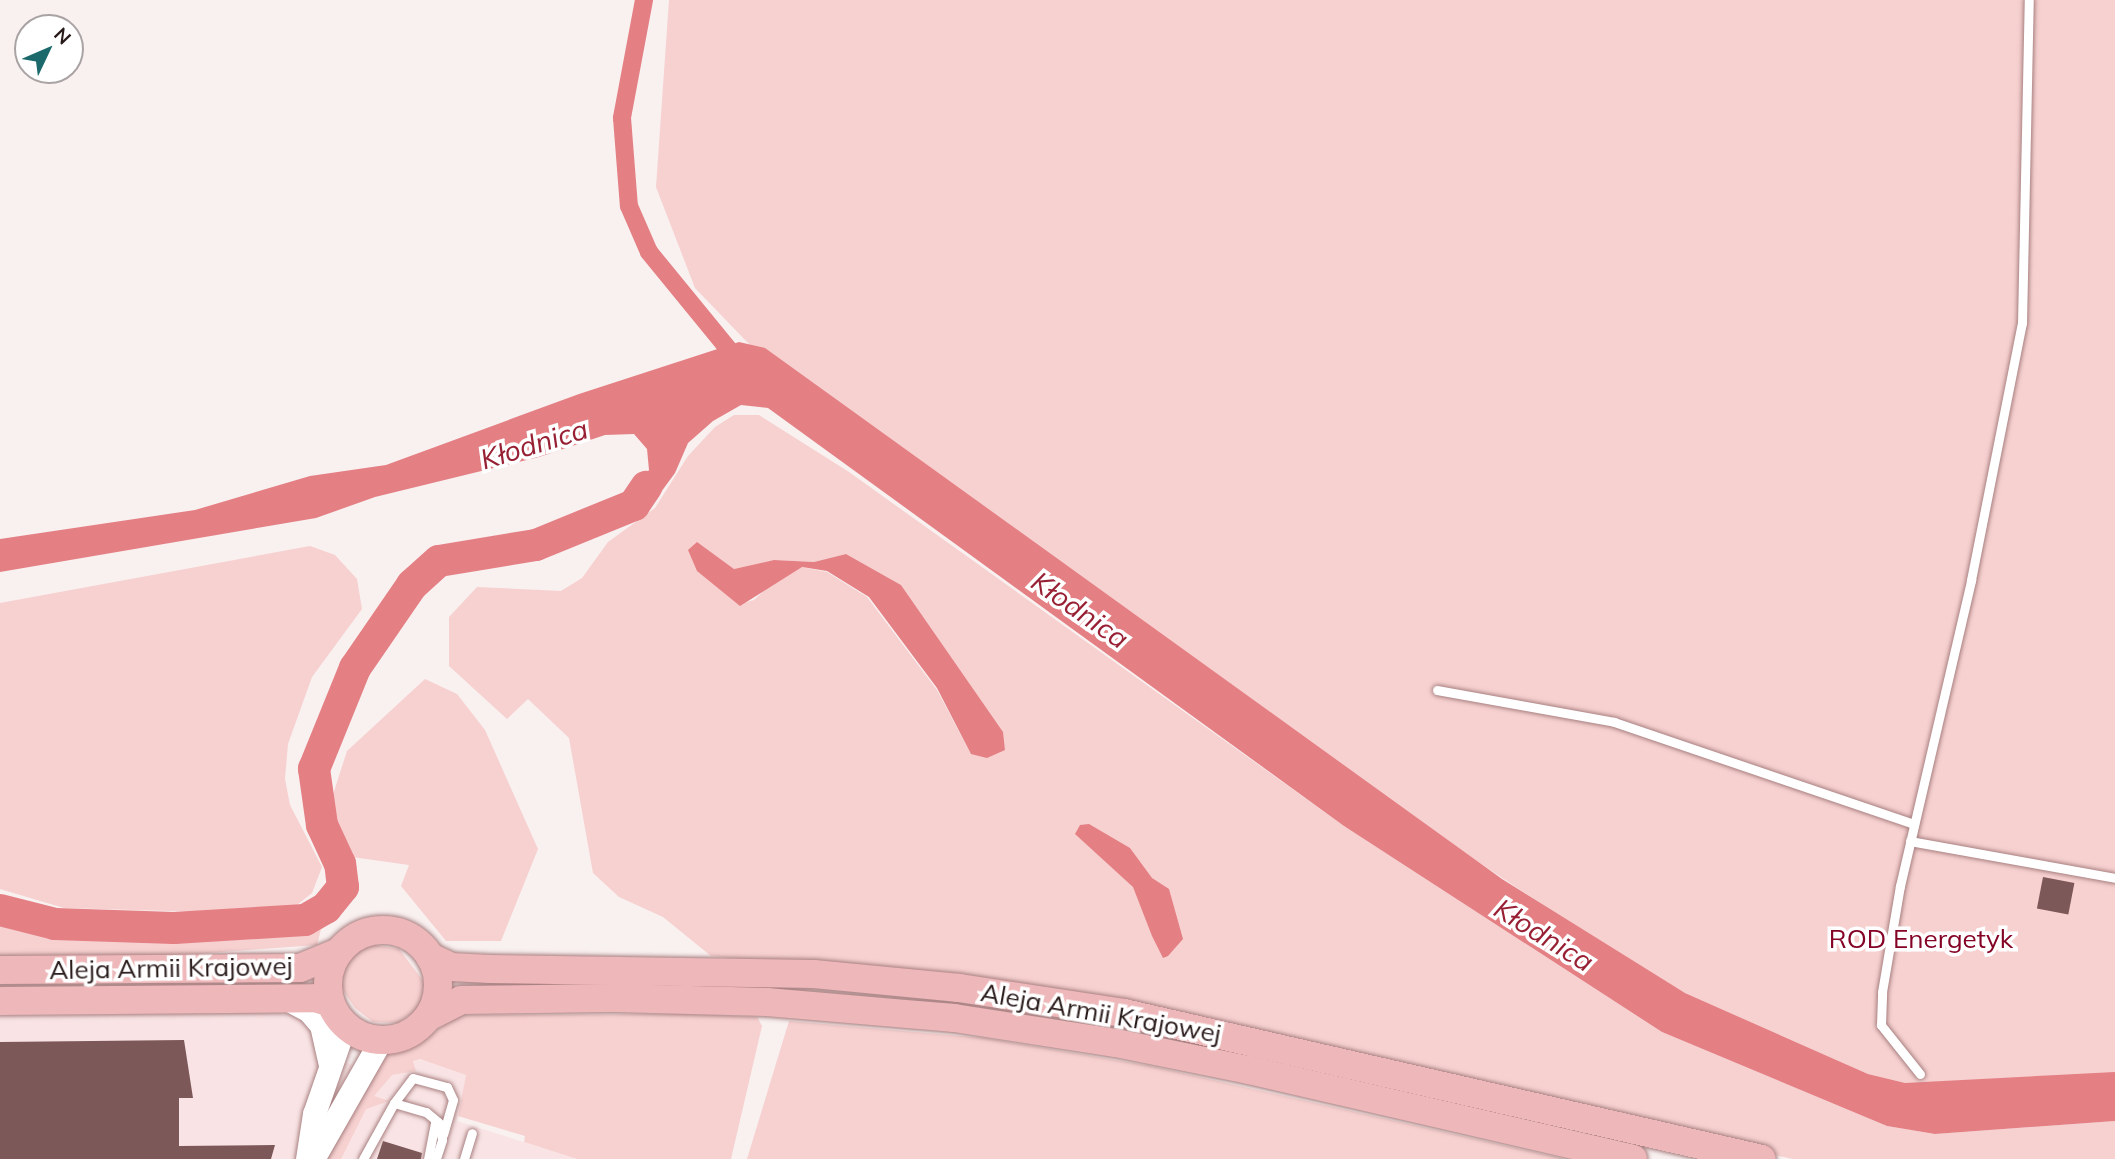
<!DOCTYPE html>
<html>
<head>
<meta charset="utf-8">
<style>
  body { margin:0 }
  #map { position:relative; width:2115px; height:1159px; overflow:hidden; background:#f9f0f0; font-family:Mulish,sans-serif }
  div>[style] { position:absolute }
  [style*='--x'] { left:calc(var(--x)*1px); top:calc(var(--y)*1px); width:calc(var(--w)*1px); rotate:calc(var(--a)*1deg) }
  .built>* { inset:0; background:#f9e3e4 }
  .green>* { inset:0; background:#f7d0d0 }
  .water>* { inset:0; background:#e47f84 }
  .canal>* { height:18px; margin:-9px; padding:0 9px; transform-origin:9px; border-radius:9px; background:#e47f84 }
  .river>* { height:32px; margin:-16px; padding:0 16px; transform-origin:16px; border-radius:16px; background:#e47f84 }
  .building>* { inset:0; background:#7d5859; transform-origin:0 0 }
  .roads { filter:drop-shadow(0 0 2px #a88081) drop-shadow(0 0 2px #a88081) }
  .service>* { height:9px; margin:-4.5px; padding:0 4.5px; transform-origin:4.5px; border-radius:4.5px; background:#fff }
  .tertiary>* { height:23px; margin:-11.5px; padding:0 11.5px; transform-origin:11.5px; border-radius:11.5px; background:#fff }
  .primary>* { height:28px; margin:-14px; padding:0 14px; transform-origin:14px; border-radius:14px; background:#eeb7b9 }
  .primary>.ring { margin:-14px; padding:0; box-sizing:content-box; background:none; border:28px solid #eeb7b9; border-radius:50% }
  span { translate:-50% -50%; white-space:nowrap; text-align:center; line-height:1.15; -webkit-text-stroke:7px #fff; paint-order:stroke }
  .park-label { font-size:26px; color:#840225 }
  .street-label { font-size:26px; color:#291a1a }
  .water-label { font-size:28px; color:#982034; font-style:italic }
  .north { position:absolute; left:14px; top:14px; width:70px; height:70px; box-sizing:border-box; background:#fff; border:2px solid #a9a3a3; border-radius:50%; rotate:46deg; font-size:19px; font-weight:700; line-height:28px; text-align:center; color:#291a1a }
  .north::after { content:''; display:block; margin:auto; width:24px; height:32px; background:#1c696b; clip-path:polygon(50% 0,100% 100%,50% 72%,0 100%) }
</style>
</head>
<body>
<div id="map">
  <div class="built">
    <i style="clip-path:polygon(251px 1013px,292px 1015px,307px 1021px,324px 1057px,392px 1075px,416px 1071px,413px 1061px,420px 1059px,466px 1075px,457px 1121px,577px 1159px,0 1159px,0 1016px)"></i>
  </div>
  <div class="green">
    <i style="clip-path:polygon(669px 0,2115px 0,2115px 1077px,1936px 1091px,1868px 1074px,1685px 993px,1614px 952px,1442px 838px,748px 343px,695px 288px,656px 187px)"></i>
    <i style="clip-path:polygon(evenodd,734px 415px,759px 415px,849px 472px,1344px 826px,1662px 1032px,1887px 1126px,1935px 1134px,2115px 1121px,2115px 1159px,1793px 1159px,950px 978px,711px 956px,663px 917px,619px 897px,593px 873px,569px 738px,528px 699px,507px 719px,449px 666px,449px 617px,477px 587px,561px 591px,582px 578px,608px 542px,655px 508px,688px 456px,715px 427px,734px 415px,697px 543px,734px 569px,774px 560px,814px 562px,846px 554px,901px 585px,1002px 732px,1005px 750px,971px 754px,937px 690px,867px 597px,827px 572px,801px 567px,779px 577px,754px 600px,740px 604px,697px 543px)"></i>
    <i style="clip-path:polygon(310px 546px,335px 555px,357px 579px,362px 609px,312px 677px,288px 744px,285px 779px,290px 805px,322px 867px,312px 893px,292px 909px,240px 913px,64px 908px,0 889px,0 603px)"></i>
    <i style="clip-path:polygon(425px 679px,457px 694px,485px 730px,538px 849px,501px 941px,446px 941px,401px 886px,409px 865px,352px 857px,330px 804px,347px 751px)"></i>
    <i style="clip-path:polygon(0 921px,47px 936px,321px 929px,317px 945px,96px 961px,0 961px)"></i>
    <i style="clip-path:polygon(369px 944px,399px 949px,424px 982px,421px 1007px,398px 1023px,373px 1022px,355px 1008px,341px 987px,344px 959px)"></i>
    <i style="clip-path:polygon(687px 1014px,757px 1017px,762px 1026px,731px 1159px,577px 1159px,524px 1142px,525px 1136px,458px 1116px,466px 1075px,420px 1059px,413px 1061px,416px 1071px,392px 1075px,374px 1096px,389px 1101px,366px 1109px,341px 1159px,327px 1159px,385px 1055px,420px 1043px,457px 1015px)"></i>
    <i style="clip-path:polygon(789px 1021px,984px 1038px,1151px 1066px,1565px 1159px,747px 1159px)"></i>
  </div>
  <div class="water">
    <i style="clip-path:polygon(739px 342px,765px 348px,1502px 879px,1685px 993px,1868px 1074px,1905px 1083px,2115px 1072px,2115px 1121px,1935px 1134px,1887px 1126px,1662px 1032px,1344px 826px,768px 408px,741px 405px,713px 421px,688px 443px,675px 473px,653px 503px,621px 521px,610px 504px,634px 491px,649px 470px,647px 449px,634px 434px,605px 435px,539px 457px,375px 497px,316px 518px,0 572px,0 539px,195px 510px,310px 476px,386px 465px,579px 394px)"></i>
    <i style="clip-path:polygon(697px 542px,734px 569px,774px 560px,814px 562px,846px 554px,901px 585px,1003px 732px,1005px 750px,987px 758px,971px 754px,937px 688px,869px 597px,827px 571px,802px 567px,740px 606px,697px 571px,688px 550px)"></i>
    <i style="clip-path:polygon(1089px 824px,1130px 848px,1152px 878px,1169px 889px,1183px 939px,1168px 956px,1163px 958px,1152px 936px,1133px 887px,1075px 834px,1080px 825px)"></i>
  </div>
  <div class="canal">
    <i style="--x:644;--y:0;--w:120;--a:100.6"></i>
    <i style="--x:622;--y:118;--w:88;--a:85.5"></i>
    <i style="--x:629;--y:206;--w:50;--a:66.5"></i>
    <i style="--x:649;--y:252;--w:144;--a:50.7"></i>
  </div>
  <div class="river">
    <i style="--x:0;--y:910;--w:57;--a:14.3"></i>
    <i style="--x:55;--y:924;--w:119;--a:1.9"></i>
    <i style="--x:174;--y:928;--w:131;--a:-3.5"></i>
    <i style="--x:305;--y:920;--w:24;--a:-30"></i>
    <i style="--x:326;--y:908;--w:27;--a:-51"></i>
    <i style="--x:343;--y:887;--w:23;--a:-97"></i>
    <i style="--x:340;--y:864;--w:43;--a:-114.8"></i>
    <i style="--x:322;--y:825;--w:57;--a:-98.1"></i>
    <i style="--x:314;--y:769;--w:109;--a:-67.9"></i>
    <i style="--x:355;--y:668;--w:101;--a:-55.5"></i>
    <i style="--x:412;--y:585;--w:36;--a:-42"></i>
    <i style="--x:439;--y:561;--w:98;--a:-9.4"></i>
    <i style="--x:536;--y:545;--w:106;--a:-22.2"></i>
    <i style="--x:634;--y:505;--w:22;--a:-56"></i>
  </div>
  <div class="building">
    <i style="left:2043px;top:877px;width:32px;height:32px;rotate:11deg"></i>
    <i style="clip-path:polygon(184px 1040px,193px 1098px,179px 1098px,179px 1146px,275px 1145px,271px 1159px,0 1159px,0 1042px)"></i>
    <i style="clip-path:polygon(383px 1141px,422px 1153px,421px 1159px,377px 1159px)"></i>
  </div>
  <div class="roads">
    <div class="service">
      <i style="--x:1437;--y:690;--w:180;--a:10.2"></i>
      <i style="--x:1614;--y:722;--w:317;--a:18.8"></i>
      <i style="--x:1910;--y:841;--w:208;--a:10.2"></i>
      <i style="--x:1920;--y:1074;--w:63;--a:-128.5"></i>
      <i style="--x:1881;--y:1025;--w:33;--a:-88"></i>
      <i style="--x:1882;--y:992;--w:108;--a:-80.4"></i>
      <i style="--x:1900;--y:886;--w:314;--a:-76.9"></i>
      <i style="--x:1971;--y:580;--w:262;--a:-78.8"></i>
      <i style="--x:2022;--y:323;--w:323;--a:-88.8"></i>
      <i style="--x:394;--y:1103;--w:31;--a:-53"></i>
      <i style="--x:413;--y:1078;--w:35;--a:15"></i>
      <i style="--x:447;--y:1087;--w:14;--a:65"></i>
      <i style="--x:453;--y:1100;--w:36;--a:106"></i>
      <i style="--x:363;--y:1159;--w:64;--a:-61"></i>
      <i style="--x:394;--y:1103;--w:33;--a:16"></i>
      <i style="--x:426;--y:1112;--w:16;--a:40"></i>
      <i style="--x:438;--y:1122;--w:18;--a:77"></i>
      <i style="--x:442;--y:1140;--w:20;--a:108"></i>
      <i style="--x:428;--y:1159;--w:37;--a:-79"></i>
      <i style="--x:464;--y:1159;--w:27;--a:-73"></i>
    </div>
    <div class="tertiary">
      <i style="--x:287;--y:999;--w:24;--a:28"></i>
      <i style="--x:308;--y:1010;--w:20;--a:49"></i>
      <i style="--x:321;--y:1025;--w:41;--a:77.3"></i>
      <i style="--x:307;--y:1159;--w:46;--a:-81.2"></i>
      <i style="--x:314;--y:1114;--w:94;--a:-70.8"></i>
      <i style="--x:313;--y:1159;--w:137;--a:-60.3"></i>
    </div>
    <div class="primary">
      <i class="ring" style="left:328px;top:930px;width:82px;height:82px"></i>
      <i style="--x:430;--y:957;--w:23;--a:25"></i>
      <i style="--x:451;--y:967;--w:39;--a:3"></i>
      <i style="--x:490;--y:969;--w:324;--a:0.9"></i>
      <i style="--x:814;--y:974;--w:146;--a:5.5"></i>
      <i style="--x:959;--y:988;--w:167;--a:8.6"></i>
      <i style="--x:1124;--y:1013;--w:654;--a:12.89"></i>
      <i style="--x:0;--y:970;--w:300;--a:-0.4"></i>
      <i style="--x:300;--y:968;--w:42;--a:-22.3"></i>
      <i style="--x:0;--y:1001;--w:315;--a:-0.5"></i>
      <i style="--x:315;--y:998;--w:16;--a:18"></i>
      <i style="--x:428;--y:1017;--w:37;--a:-27"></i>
      <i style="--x:461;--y:1000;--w:152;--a:-0.8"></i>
      <i style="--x:613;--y:998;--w:154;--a:1.5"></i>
      <i style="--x:767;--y:1002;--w:188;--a:4.9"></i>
      <i style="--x:954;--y:1018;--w:164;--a:8.8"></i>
      <i style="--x:1116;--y:1043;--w:136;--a:11.5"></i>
      <i style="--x:1249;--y:1070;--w:394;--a:13"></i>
    </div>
  </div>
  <div class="park-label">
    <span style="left:1921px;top:939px">ROD Energetyk</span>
  </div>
  <div class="street-label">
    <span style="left:171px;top:968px;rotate:-1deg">Aleja Armii Krajowej</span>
    <span style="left:1101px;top:1013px;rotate:10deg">Aleja Armii Krajowej</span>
  </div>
  <div class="water-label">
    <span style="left:534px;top:444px;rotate:-17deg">Kłodnica</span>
    <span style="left:1080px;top:610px;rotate:35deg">Kłodnica</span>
    <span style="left:1544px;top:935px;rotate:32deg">Kłodnica</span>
  </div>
  <div class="north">N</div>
</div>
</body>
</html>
